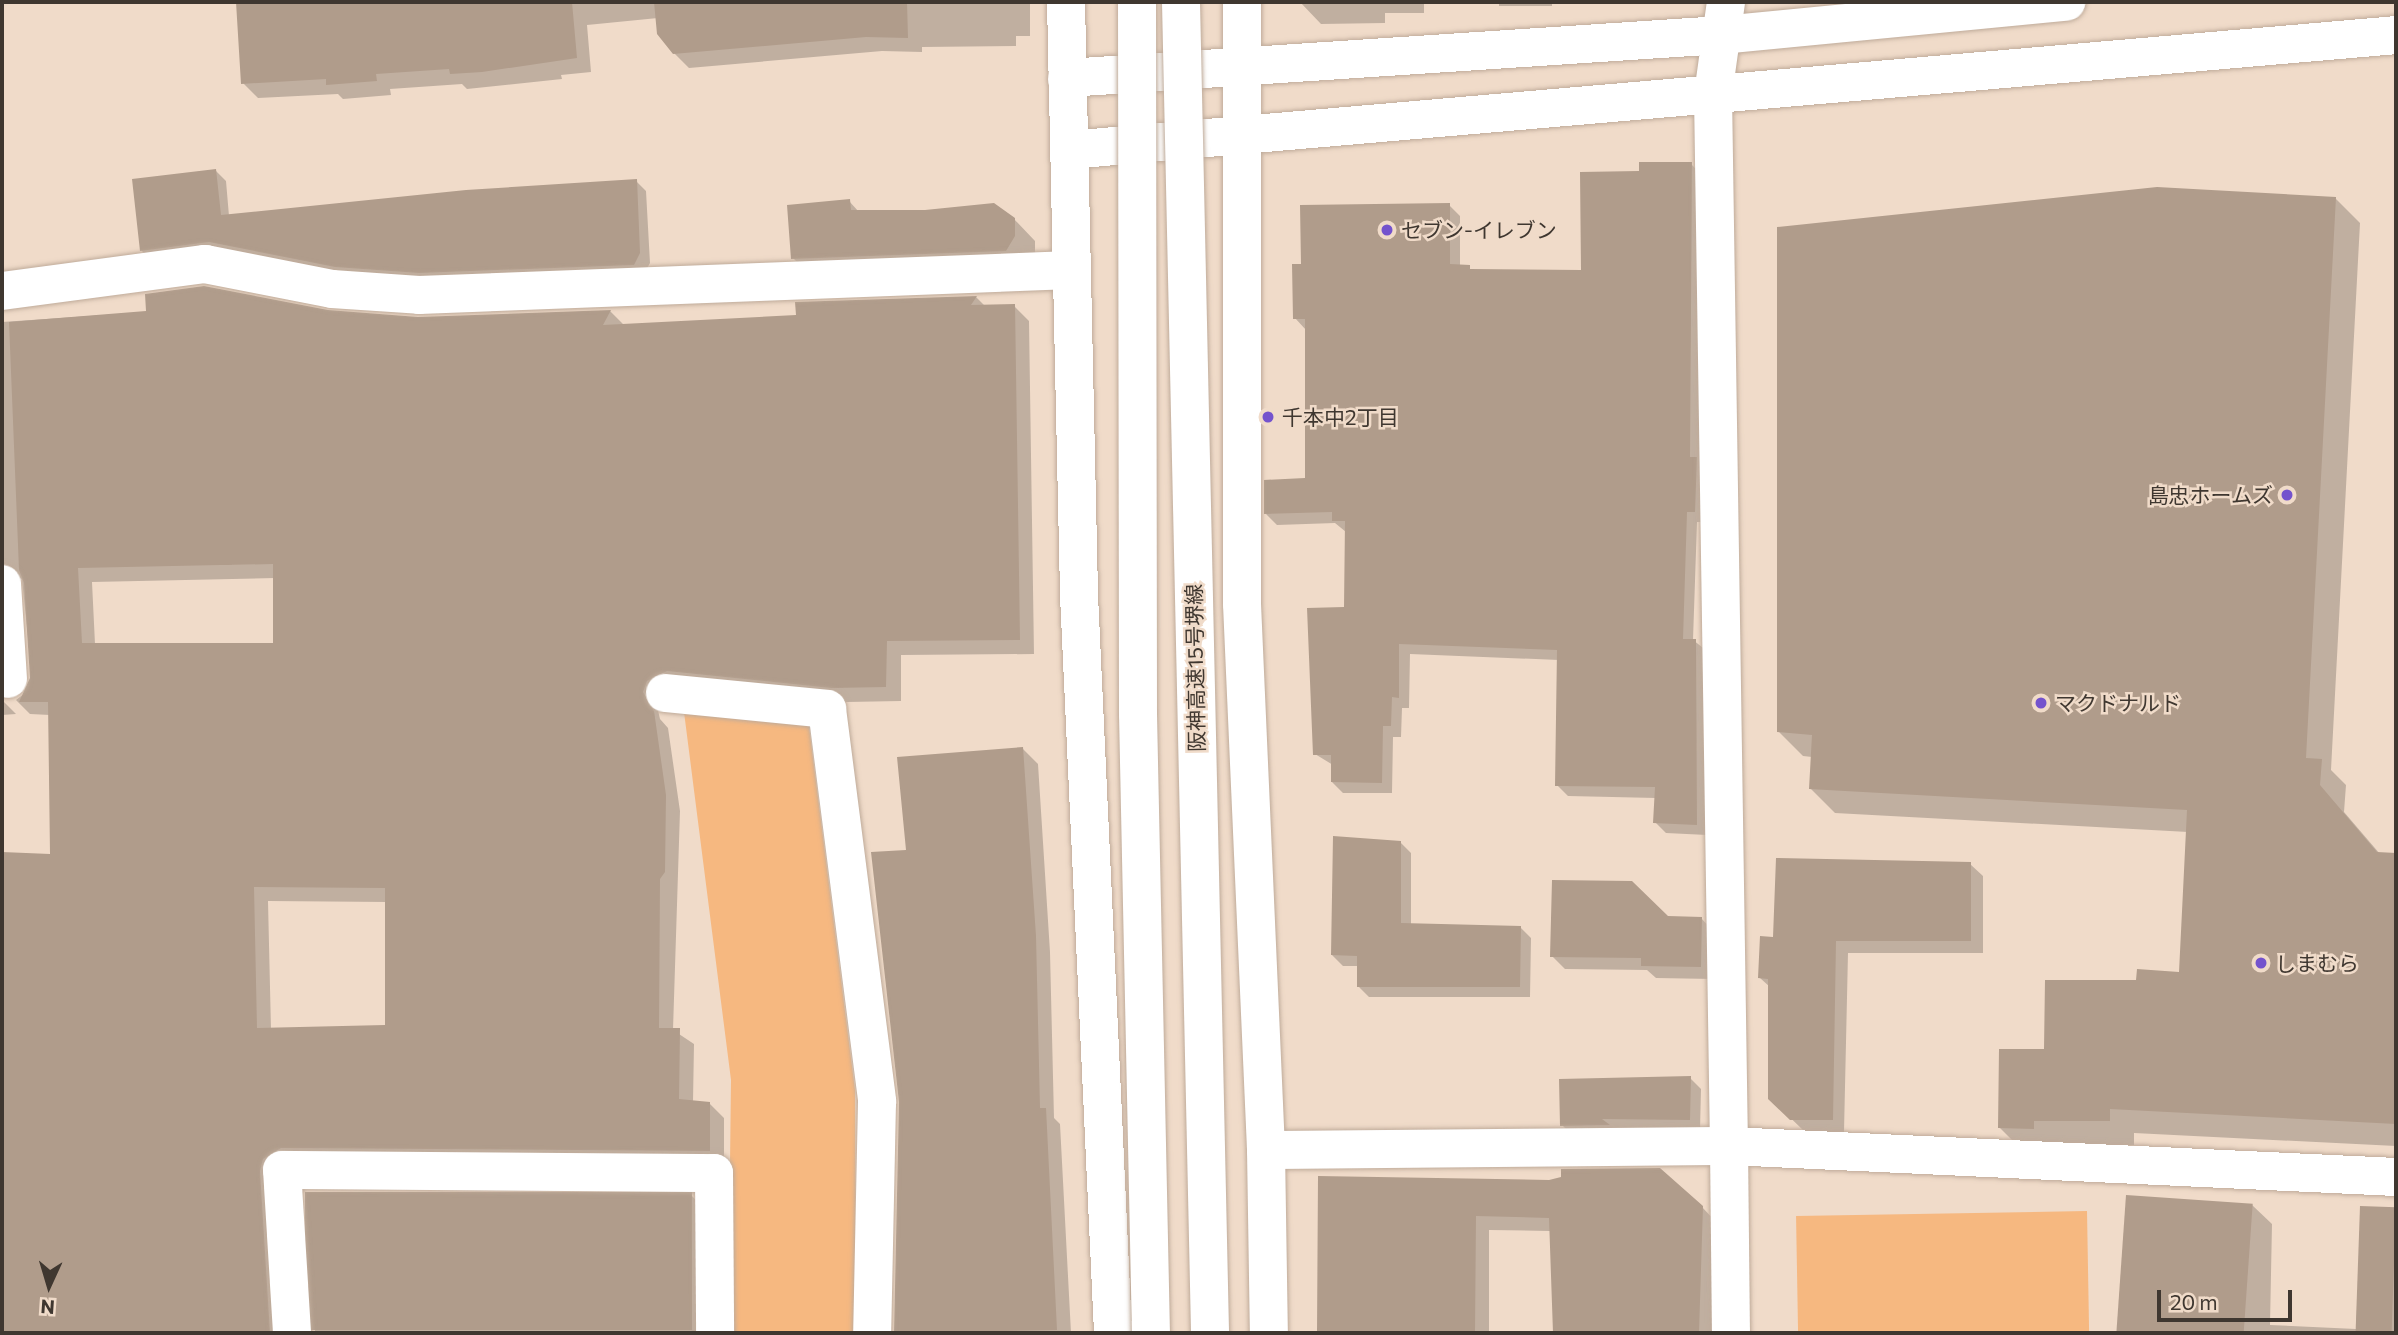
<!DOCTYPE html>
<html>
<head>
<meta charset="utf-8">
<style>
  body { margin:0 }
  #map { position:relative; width:2398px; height:1335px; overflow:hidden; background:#f0dbc9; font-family:Commissioner,"Noto Sans JP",sans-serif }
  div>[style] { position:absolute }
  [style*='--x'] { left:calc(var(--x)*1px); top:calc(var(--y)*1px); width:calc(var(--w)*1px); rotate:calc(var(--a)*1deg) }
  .green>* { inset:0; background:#f6b880; transform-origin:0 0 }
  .shadow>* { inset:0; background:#0003; transform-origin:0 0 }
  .building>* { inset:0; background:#b09c8b; transform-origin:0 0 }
  .roads { filter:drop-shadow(0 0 2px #bfab9a) drop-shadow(0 0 2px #bfab9a) }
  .street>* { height:38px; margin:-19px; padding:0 19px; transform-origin:19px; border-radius:19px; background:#fff }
  .secondary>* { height:38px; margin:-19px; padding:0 19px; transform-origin:19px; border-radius:19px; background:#fff }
  .bridges { filter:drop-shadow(0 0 2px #bfab9a) drop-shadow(0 0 2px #bfab9a) }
  .highway-bridge>* { height:38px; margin:-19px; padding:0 19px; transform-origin:19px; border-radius:19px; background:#fff }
  .dots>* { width:19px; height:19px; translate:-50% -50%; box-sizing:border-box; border:4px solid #f0dbc9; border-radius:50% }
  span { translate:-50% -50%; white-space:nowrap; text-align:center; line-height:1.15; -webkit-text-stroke:5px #f0dbc9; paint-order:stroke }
  .poi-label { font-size:21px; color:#3f3730 }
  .left { translate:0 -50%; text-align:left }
  .right { translate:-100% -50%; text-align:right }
  .street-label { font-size:21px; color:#3f3730 }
  .frame { position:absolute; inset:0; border:4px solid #3f3730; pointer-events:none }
  .north { position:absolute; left:14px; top:1251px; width:70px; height:70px; -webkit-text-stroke:5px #f0dbc9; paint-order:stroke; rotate:184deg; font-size:19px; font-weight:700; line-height:28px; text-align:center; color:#3f3730 }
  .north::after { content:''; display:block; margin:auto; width:24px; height:32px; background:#3f3730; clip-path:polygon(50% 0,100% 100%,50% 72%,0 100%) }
  .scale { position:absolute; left:2157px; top:1290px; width:135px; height:32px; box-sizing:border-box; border:4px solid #3f3730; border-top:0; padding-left:9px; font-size:21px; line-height:24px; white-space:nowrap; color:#3f3730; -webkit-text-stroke:5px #f0dbc9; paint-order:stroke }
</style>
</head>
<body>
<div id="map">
  <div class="green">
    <i style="clip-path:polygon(684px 712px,808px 719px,855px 1090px,856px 1333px,728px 1333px,731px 1080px)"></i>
    <i style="left:2087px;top:1211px;width:122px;height:291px;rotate:89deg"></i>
  </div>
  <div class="shadow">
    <i style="clip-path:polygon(238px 2px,1030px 2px,1030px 36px,1016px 36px,1016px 46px,922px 47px,922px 52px,882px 51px,689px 68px,674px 53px,658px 18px,587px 25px,591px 72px,561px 75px,562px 79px,467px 89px,462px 84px,390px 89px,391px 95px,343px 99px,338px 94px,258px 98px,243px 83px)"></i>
    <i style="clip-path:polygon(1300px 2px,1424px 2px,1424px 13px,1385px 13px,1385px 23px,1321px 24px)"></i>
    <i style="left:1499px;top:2px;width:53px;height:4px"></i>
    <i style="clip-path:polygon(1691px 164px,1702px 175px,1705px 522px,1697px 522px,1693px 640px,1707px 651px,1707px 835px,1666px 833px,1655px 822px,1656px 798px,1568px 796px,1557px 785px,1559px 660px,1410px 654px,1409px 708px,1402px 708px,1401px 737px,1393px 737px,1392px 793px,1343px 793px,1332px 782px,1333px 765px,1315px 754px,1346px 609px,1346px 532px,1335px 523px,1277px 525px,1266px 514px,1307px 480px,1306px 330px,1295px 318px,1303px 266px,1449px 205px,1460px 216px,1460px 266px,1474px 271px,1582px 271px,1641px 173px)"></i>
    <i style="clip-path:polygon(216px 171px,226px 181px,229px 216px,636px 181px,646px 191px,650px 263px,644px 274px,430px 282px,151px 260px,141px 250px)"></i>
    <i style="clip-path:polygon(2335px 198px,2360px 223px,2331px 770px,2346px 785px,2344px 812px,2380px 854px,2396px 854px,2396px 1146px,2134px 1133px,2134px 1145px,2058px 1145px,2024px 1152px,2000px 1128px,2046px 1051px,2138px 982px,2180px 974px,2188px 832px,1835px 813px,1811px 789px,1812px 757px,1803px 756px,1779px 732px)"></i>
    <i style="clip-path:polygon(849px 201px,859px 212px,1014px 219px,1035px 241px,1035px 257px,814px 279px,793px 258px)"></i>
    <i style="clip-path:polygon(evenodd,976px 297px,985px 306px,1014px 306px,1029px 321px,1034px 654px,901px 655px,901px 701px,847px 702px,683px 685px,657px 706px,660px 719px,668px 728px,680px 811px,673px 1030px,694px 1044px,693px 1102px,709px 1103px,724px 1118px,724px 1165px,298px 1162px,283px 1333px,2px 1333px,2px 854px,52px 856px,50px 715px,30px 714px,16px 700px,29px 690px,32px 678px,22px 579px,16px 576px,2px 586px,2px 322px,148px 312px,328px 312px,418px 319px,610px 311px,624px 325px,798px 316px,976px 297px,275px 578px,275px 645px,95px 644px,92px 582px,275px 578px,976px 297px,268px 901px,387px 902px,387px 1027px,271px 1030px,268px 901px)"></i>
    <i style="clip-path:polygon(2px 701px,3px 701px,16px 714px,2px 715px)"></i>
    <i style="clip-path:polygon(1023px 749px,1038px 764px,1050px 952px,1054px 1118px,1060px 1124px,1071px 1333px,896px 1333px,908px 852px)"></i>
    <i style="clip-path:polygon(1400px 842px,1411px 853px,1411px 925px,1520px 927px,1531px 938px,1530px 997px,1369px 997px,1359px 987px,1359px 966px,1343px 966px,1332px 955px)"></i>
    <i style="clip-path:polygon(1970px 864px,1983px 876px,1983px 953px,1848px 953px,1844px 1132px,1805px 1132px,1770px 1098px,1770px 987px,1760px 978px,1775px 939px)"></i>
    <i style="clip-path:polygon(1667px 918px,1701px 918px,1714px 932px,1713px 979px,1656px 978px,1647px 970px,1565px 969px,1552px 956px)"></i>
    <i style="clip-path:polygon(1690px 1078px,1701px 1089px,1700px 1130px,1573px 1136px,1562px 1125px)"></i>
    <i style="clip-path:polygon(1320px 1177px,1702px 1207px,1716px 1222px,1714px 1333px,1555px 1333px,1550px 1231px,1489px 1230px,1489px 1333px,1319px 1333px)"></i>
    <i style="clip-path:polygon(307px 1194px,692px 1196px,706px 1211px,709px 1333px,315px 1333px)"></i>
    <i style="clip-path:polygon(2128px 1197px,2252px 1205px,2272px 1224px,2270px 1325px,2356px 1329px,2362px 1207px,2396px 1209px,2396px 1333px,2124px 1333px)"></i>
  </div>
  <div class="building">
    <i style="clip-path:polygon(236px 2px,572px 2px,577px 58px,482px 72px,450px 74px,449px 69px,376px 74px,377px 81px,326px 85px,326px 79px,241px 84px)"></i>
    <i style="clip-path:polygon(654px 2px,907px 2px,908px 38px,866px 37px,673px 54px,657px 34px)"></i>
    <i style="clip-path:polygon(1639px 162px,1692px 162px,1690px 457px,1697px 457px,1695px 512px,1687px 512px,1683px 639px,1696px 639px,1697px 825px,1653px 823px,1655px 787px,1555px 786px,1557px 650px,1399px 644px,1399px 698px,1392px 697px,1391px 726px,1383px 726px,1382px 783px,1331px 782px,1331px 755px,1313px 755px,1307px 608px,1344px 607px,1345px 521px,1332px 521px,1332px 512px,1264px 514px,1264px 480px,1305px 478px,1305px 319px,1293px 319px,1292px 264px,1301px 264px,1300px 205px,1450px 203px,1450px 264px,1470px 265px,1470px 269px,1581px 270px,1580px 172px,1639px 171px)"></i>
    <i style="clip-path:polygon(216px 169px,221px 215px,466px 190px,637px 179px,640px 253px,634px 265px,419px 273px,335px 267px,209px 242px,140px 251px,132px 179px)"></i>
    <i style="clip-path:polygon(2157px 187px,2336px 197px,2306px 758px,2322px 759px,2320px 785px,2377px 852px,2396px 853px,2396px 1124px,2110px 1109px,2110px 1121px,2034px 1121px,2034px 1129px,1998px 1128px,1999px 1049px,2044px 1049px,2045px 980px,2136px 980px,2137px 969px,2179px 972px,2187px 810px,1809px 789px,1812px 735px,1777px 732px,1777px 227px)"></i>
    <i style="clip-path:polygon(850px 199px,851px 210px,925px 210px,994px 203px,1015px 218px,1015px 236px,1006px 251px,791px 259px,787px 205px)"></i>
    <i style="clip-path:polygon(evenodd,204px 286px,328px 310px,418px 317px,611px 310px,603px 325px,796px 315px,795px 302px,977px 296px,971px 305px,1015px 304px,1020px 640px,887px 641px,886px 687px,831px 688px,667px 671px,647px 681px,643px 692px,654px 711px,666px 795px,665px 872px,660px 879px,659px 1028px,680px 1028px,679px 1099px,710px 1102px,710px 1151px,281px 1148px,263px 1159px,260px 1171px,270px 1333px,2px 1333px,2px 852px,50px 854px,48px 702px,19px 702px,30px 678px,24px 583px,19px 570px,9px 322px,146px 311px,145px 294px,204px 286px,273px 564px,273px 643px,82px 643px,78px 568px,273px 564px,204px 286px,254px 887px,385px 888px,385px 1025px,257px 1028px,254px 887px)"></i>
    <i style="clip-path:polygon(1023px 747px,1036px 936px,1040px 1108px,1046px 1108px,1057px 1330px,894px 1333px,899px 1102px,871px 852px,906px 850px,897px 757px)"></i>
    <i style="clip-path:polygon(1333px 836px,1401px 841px,1401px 923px,1521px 926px,1520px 987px,1357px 987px,1357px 956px,1331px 955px)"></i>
    <i style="clip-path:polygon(1776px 858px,1971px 862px,1971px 941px,1836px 941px,1833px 1120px,1790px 1120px,1768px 1099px,1768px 979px,1758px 978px,1760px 936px,1773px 937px)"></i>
    <i style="clip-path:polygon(1552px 880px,1632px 881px,1668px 916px,1702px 917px,1701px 967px,1641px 966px,1641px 958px,1550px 957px)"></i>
    <i style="clip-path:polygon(1691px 1076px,1690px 1120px,1602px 1119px,1610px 1125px,1560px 1126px,1559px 1079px)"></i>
    <i style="clip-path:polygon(1660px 1168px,1703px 1206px,1699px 1333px,1553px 1333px,1549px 1218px,1476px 1216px,1475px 1333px,1317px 1333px,1318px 1176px,1549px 1180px,1561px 1177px,1561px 1169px)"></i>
    <i style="left:305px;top:1192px;width:387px;height:138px"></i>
    <i style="left:2126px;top:1195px;width:127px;height:138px;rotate:4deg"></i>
    <i style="left:2360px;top:1206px;width:36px;height:127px;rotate:2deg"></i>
  </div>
  <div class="roads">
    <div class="street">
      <i style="--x:2;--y:291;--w:205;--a:-7.6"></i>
      <i style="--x:205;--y:264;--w:129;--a:11.1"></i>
      <i style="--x:332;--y:289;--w:87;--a:3.9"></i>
      <i style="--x:419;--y:295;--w:653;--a:-2.19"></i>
      <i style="--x:2;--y:584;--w:95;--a:86.4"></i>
      <i style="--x:665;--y:693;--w:163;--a:5.6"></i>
      <i style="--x:827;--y:709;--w:396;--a:82.7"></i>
      <i style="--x:877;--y:1102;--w:231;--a:91.2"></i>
      <i style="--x:1729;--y:1146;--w:187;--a:89.4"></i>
      <i style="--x:1266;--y:1150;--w:463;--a:-0.5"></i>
      <i style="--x:1729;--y:1146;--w:668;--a:2.66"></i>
      <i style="--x:292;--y:1333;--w:163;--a:-93.5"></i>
      <i style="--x:282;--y:1170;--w:432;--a:0.4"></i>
      <i style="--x:714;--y:1173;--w:160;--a:89.6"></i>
    </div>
    <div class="secondary">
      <i style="--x:1066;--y:2;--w:593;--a:88.74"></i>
      <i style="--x:1079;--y:595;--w:739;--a:87.36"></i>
      <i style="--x:1242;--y:2;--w:602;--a:90"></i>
      <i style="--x:1242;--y:604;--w:547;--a:87.48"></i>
      <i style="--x:1266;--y:1150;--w:183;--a:89.1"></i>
      <i style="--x:1726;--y:2;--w:93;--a:98"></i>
      <i style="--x:1713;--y:94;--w:1052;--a:89.13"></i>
      <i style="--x:1067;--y:78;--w:655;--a:-3.76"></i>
      <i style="--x:1721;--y:35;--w:347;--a:-5.5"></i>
      <i style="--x:1069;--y:150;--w:1332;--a:-4.95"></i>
    </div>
  </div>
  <div class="bridges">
    <div class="highway-bridge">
      <i style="--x:1137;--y:2;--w:712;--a:89.92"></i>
      <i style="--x:1138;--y:714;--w:619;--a:88.8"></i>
      <i style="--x:1181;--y:2;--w:1331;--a:88.75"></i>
    </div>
  </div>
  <div class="dots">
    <i style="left:1387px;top:230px;background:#7453cd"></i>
    <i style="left:1268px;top:417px;background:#7453cd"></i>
    <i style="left:2287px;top:495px;background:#7453cd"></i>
    <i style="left:2041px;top:703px;background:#7453cd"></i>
    <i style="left:2261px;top:963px;background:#7453cd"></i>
  </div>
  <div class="poi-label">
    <span class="left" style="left:1401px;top:230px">セブン-イレブン</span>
    <span class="left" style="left:1282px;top:417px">千本中2丁目</span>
    <span class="right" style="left:2273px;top:495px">島忠ホームズ</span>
    <span class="left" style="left:2055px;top:703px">マクドナルド</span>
    <span class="left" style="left:2275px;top:963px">しまむら</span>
  </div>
  <div class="street-label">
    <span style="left:1195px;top:668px;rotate:-91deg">阪神高速15号堺線</span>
  </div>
  <div class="frame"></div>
  <div class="north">N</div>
  <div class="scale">20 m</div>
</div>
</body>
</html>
